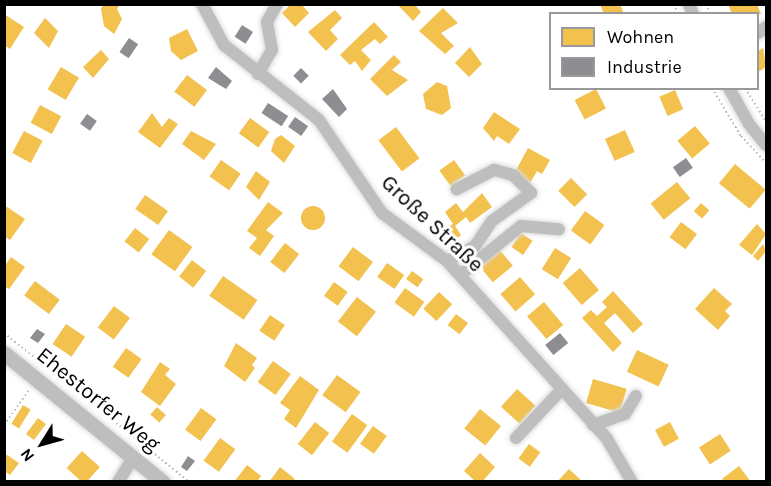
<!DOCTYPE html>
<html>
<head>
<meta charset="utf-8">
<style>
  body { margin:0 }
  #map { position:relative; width:771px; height:486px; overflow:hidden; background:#fff; font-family:Karla,sans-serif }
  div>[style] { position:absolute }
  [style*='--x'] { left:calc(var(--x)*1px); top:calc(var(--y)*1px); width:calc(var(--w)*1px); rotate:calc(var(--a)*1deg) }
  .homes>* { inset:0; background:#f2c14e; transform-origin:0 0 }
  .round { border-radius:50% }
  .industry>* { inset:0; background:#8d8d92; transform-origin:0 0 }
  .path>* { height:2px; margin-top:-1px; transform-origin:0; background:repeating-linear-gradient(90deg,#b9b9b9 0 1.5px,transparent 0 4.5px) }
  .roads { filter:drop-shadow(0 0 2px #dbdbdb) drop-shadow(0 0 2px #dbdbdb) }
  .minor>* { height:12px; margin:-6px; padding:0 6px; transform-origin:6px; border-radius:6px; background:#bebebe }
  .major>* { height:15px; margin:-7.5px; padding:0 7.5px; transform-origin:7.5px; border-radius:7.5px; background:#bebebe }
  span { translate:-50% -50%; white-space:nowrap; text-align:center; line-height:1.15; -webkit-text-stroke:6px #fff; paint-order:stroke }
  .street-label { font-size:22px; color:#000 }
  .frame { position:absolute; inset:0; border:6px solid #000; pointer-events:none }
  .legend { position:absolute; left:549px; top:12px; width:210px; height:78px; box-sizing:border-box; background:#fff; border:2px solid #999; margin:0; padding:8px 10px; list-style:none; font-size:18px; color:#000 }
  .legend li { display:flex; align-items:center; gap:12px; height:30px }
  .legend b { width:30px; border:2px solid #999 }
  .north { position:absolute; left:12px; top:414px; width:60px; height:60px; -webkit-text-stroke:4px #fff; paint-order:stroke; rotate:233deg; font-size:16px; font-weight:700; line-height:24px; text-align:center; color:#000 }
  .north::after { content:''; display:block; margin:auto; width:21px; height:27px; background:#000; clip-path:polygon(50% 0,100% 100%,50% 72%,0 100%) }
</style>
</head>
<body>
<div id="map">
  <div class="homes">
    <i style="clip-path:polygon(104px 4px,120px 4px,117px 9px,122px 19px,114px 34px,104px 26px,101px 9px)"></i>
    <i style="clip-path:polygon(291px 4px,301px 4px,309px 13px,295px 27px,282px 13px)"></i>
    <i style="clip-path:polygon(397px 4px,414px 4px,421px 12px,413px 21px)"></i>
    <i style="clip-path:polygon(600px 4px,620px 4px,624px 14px,604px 14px)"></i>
    <i style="clip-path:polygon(728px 4px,757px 4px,761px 14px,732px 14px)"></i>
    <i style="clip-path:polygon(443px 8px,458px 23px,441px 33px,454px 46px,445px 54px,419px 31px)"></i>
    <i style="clip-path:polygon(335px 10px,342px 18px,330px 30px,338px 39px,326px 51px,308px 32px)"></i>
    <i style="clip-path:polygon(4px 14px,24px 27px,10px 49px,4px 45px)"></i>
    <i style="clip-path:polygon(45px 18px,58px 31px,49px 48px,34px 33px)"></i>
    <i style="clip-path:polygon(374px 22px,388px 37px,380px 44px,375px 39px,361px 50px,371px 60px,362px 71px,355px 61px,350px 65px,340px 55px)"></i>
    <i style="clip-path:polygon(187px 29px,198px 51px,181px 60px,171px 51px,169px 38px)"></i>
    <i style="clip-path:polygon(470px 47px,482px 64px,469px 77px,455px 63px)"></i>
    <i style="clip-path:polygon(763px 48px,766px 67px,758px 72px,758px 51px)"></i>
    <i style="clip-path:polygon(101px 50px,109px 59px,93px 78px,83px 67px)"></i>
    <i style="clip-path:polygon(394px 55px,401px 62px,392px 70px,408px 80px,387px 96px,370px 79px)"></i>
    <i style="left:61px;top:67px;width:21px;height:26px;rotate:31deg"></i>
    <i style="left:187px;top:75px;width:25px;height:21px;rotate:37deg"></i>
    <i style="clip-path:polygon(437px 82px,447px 86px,451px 108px,442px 115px,426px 109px,423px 94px)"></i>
    <i style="left:596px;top:89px;width:22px;height:24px;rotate:63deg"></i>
    <i style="left:675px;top:90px;width:21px;height:17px;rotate:67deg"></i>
    <i style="left:40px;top:105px;width:24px;height:20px;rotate:28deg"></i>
    <i style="clip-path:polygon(494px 112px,520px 129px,509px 144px,497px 136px,494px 141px,483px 128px)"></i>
    <i style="clip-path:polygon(152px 113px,162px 127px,169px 118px,178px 124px,160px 148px,138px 132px)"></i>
    <i style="left:250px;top:118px;width:24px;height:19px;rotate:36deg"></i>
    <i style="left:695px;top:126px;width:23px;height:23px;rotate:50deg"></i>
    <i style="left:396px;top:127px;width:39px;height:22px;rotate:53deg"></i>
    <i style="left:625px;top:130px;width:24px;height:22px;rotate:66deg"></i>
    <i style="left:24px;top:131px;width:21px;height:25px;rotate:28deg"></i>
    <i style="clip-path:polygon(191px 131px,216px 144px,204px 160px,182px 144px)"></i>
    <i style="clip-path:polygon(281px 135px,295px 146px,284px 163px,271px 151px,275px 139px)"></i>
    <i style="clip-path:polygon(528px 148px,550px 160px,542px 174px,537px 171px,530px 183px,514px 174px)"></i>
    <i style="left:221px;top:160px;width:24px;height:20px;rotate:35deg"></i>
    <i style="left:454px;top:160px;width:19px;height:18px;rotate:54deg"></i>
    <i style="left:735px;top:164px;width:40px;height:25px;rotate:40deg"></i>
    <i style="clip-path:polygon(256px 171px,270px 182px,259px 200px,246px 187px)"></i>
    <i style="left:571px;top:178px;width:23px;height:18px;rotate:45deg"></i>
    <i style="left:677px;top:182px;width:21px;height:34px;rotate:51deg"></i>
    <i style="clip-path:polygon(482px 193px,492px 207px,470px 223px,466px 217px,455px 226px,461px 235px,455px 240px,447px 228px,453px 224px,445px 212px,456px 203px,463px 212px)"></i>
    <i style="left:145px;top:195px;width:28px;height:17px;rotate:35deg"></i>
    <i style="clip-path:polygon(268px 202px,283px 213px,266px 230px,274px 236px,260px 256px,249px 248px,257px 238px,247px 231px)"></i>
    <i style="left:701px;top:203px;width:11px;height:11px;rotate:41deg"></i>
    <i style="clip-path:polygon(4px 205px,25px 219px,10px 240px,4px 236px)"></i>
    <i class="round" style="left:301px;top:206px;width:24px;height:24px"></i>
    <i style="left:585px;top:211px;width:24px;height:24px;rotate:36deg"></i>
    <i style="left:681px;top:222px;width:20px;height:19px;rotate:37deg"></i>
    <i style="clip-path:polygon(757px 224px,766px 234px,752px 255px,739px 245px)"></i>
    <i style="left:135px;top:228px;width:18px;height:17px;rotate:38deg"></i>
    <i style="left:169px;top:230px;width:29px;height:30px;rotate:36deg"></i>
    <i style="left:521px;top:233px;width:14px;height:17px;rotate:34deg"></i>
    <i style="left:285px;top:243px;width:18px;height:24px;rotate:38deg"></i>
    <i style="clip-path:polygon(763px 244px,766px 251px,758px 261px,753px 256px)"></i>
    <i style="left:353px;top:247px;width:25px;height:24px;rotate:37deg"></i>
    <i style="left:498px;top:248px;width:23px;height:26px;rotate:50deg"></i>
    <i style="left:555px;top:248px;width:19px;height:25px;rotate:32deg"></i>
    <i style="clip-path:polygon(11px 257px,25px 267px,9px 289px,4px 286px,4px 267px)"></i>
    <i style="left:192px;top:260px;width:18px;height:21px;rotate:38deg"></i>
    <i style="left:387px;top:263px;width:21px;height:17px;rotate:35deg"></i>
    <i style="left:580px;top:268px;width:29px;height:23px;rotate:49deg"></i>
    <i style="left:412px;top:271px;width:14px;height:10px;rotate:36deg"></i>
    <i style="left:223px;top:276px;width:42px;height:24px;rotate:35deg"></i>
    <i style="left:520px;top:277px;width:23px;height:26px;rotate:49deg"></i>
    <i style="left:35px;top:281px;width:31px;height:18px;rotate:37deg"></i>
    <i style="left:334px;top:282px;width:17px;height:17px;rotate:36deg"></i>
    <i style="left:405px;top:288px;width:24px;height:18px;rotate:36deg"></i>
    <i style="clip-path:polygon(714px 288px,732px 304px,725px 311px,730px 316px,718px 330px,695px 309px)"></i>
    <i style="clip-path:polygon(613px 291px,643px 324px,633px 333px,615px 313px,604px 323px,622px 343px,613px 352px,582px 318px,591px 310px,597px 316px,607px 307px,602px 302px)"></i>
    <i style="left:439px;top:292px;width:18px;height:23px;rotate:43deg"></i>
    <i style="left:357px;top:297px;width:24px;height:31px;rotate:38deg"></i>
    <i style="left:544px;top:302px;width:30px;height:22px;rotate:50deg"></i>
    <i style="left:114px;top:306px;width:20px;height:27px;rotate:37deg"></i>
    <i style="left:456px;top:314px;width:15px;height:14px;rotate:37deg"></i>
    <i style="left:270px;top:315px;width:18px;height:19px;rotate:34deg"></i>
    <i style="left:66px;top:324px;width:23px;height:24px;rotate:34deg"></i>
    <i style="clip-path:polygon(236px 343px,257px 358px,252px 365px,255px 368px,245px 382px,224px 366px)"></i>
    <i style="left:126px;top:348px;width:19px;height:23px;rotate:35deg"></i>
    <i style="left:637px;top:350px;width:35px;height:24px;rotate:25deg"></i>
    <i style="left:273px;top:361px;width:22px;height:26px;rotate:36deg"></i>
    <i style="clip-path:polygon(160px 362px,170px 369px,165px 375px,176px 384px,160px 406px,141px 392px)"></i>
    <i style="left:337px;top:375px;width:29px;height:25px;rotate:36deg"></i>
    <i style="clip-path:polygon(300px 376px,319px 390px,296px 428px,284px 419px,290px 410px,280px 403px)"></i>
    <i style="left:593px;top:379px;width:35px;height:25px;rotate:16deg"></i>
    <i style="left:517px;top:389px;width:25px;height:24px;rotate:42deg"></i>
    <i style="left:23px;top:405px;width:9px;height:22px;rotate:32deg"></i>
    <i style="left:157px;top:407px;width:12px;height:10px;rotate:42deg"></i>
    <i style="left:201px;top:408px;width:19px;height:27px;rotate:36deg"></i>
    <i style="left:480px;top:409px;width:27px;height:25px;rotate:39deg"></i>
    <i style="left:352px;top:414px;width:19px;height:34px;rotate:36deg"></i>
    <i style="left:38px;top:418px;width:10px;height:20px;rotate:37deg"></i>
    <i style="left:315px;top:422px;width:18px;height:28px;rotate:38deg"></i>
    <i style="left:670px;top:422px;width:19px;height:17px;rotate:62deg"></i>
    <i style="left:373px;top:426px;width:17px;height:22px;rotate:36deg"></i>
    <i style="left:720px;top:434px;width:20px;height:25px;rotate:57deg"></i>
    <i style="left:220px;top:438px;width:19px;height:28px;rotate:36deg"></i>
    <i style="left:529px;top:444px;width:14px;height:18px;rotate:36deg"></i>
    <i style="left:82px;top:451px;width:24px;height:23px;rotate:42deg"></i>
    <i style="clip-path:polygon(4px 453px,19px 463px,10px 475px,4px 471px)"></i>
    <i style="clip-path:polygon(480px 453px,495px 467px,482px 482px,476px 482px,464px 471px)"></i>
    <i style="clip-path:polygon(247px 465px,261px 476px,257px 482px,234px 482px)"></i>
    <i style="clip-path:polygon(739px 466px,751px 482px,724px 482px,722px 479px)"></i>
    <i style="clip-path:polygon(280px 467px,295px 479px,293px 482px,269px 482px)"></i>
    <i style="clip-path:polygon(569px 469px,583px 482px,557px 482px)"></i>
  </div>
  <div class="industry">
    <i style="left:242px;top:25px;width:13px;height:14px;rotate:32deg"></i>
    <i style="left:129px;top:38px;width:11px;height:17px;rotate:34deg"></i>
    <i style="clip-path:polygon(216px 67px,232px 81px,226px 89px,208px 78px)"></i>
    <i style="left:301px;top:68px;width:11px;height:11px;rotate:45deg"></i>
    <i style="clip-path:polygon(333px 89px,347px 109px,339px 117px,322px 99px)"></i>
    <i style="left:268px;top:103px;width:24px;height:12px;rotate:33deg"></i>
    <i style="left:87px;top:114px;width:12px;height:12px;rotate:35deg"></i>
    <i style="left:295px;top:117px;width:16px;height:12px;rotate:35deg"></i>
    <i style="left:686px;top:158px;width:12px;height:16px;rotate:55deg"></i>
    <i style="clip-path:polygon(37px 329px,45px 334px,38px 343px,30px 338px)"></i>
    <i style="left:560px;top:333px;width:13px;height:19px;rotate:51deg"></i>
    <i style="clip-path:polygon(188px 456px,195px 461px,187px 471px,181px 467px)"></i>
  </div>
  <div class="path">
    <i style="--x:674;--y:4;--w:11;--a:68"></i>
    <i style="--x:706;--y:4;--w:11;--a:68"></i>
    <i style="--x:712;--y:88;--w:56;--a:58.9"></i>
    <i style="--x:741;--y:136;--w:37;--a:47"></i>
    <i style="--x:745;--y:88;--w:40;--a:58"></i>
    <i style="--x:4;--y:333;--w:238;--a:38.8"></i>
    <i style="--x:4;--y:425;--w:43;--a:-54.5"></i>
  </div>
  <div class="roads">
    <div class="minor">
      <i style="--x:202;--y:4;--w:47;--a:61.8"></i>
      <i style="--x:224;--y:45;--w:121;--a:38.3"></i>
      <i style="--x:319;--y:120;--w:112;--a:55.9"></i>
      <i style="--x:382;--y:213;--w:81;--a:36.4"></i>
      <i style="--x:447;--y:261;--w:239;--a:48"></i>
      <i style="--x:607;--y:439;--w:50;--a:59.8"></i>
      <i style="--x:689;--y:4;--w:11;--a:68"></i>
      <i style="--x:758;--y:33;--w:10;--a:-37"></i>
      <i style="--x:258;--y:74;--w:28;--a:-60"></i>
      <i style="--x:272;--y:50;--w:28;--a:-100"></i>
      <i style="--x:267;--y:22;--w:21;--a:-61"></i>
      <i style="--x:729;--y:88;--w:41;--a:60.9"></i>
      <i style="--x:749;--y:124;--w:27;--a:51"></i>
      <i style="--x:447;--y:261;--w:32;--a:-28"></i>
      <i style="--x:475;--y:246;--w:30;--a:-56"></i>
      <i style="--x:492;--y:221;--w:48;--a:-35.7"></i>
      <i style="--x:531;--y:193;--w:25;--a:-135"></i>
      <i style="--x:513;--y:175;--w:20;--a:-165"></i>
      <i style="--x:494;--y:170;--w:42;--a:152.8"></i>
      <i style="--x:460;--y:275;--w:78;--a:-38.8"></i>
      <i style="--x:521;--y:226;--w:38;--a:5"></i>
      <i style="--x:593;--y:425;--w:34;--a:-19"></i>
      <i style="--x:625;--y:414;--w:21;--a:-59"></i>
      <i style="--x:516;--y:438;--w:66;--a:-46.8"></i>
      <i style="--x:118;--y:482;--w:28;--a:-58"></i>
    </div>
    <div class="major">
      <i style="--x:4;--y:353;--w:205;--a:39.1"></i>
    </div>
  </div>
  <div class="street-label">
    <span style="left:432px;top:224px;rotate:43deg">Große Straße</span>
    <span style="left:98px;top:400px;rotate:39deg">Ehestorfer Weg</span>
  </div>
  <div class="frame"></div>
  <ul class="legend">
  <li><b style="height:16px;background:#f2c14e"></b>Wohnen</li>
  <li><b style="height:16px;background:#8d8d92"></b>Industrie</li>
  </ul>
  <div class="north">N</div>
</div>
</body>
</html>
